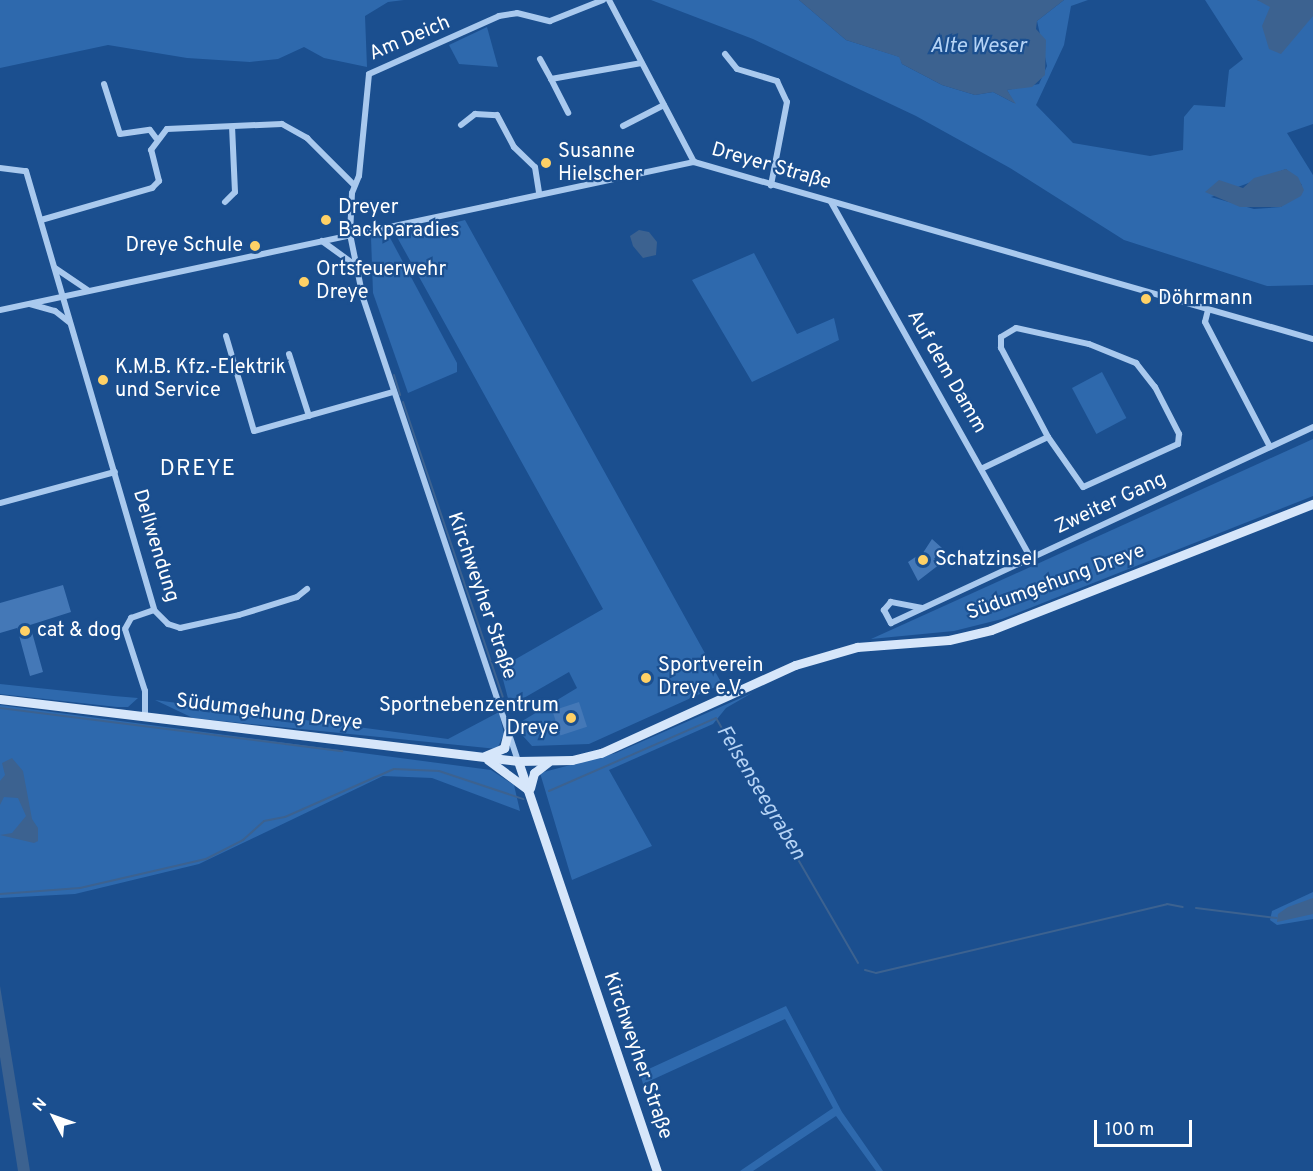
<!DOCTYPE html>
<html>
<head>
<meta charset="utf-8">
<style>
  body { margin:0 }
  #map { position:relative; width:1313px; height:1171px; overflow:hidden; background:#1b4f8f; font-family:Overpass,sans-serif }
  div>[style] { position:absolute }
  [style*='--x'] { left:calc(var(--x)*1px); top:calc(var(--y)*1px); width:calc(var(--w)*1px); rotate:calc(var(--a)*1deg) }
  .green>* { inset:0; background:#2e69ad; transform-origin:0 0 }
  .water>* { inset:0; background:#3c6290 }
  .stream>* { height:2px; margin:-1px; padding:0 1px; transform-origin:1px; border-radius:1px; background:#3c6290 }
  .building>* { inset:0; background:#4478b7; transform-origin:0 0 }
  .minor>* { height:6px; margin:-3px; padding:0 3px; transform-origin:3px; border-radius:3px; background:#a9c9ee }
  .secondary>* { height:9px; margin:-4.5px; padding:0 4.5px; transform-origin:4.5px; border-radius:4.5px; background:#d6e6fa }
  .dots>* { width:16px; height:16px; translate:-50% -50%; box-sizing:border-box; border:3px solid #1b4f8f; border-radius:50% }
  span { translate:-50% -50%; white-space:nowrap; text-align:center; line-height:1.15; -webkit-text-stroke:4.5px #1b4f8f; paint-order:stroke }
  .street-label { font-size:20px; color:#fff }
  .poi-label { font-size:20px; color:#fff }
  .left { translate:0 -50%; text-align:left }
  .right { translate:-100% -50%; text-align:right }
  .water-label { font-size:21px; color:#b5d3f5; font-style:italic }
  .quarter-label { font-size:22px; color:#fff; letter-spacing:1.5px }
  .north { position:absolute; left:24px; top:1087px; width:60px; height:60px; -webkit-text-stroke:4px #1b4f8f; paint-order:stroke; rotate:311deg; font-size:16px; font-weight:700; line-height:24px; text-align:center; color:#fff }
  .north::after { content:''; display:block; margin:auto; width:21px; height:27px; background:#fff; clip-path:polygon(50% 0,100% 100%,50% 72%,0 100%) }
  .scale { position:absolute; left:1094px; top:1120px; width:98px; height:27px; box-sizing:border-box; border:3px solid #fff; border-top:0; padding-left:8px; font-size:18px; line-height:21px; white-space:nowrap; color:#fff; -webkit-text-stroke:4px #1b4f8f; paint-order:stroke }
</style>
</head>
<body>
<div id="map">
  <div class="green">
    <i style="clip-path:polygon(0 0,404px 0,388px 2px,365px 16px,367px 67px,324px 58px,304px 47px,278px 59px,250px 62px,187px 58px,108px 45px,0 68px)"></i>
    <i style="clip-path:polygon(evenodd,651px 0,799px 0,846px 40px,900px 57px,902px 64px,942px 85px,975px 95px,993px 92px,1014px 103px,1007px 90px,1039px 84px,1047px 66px,1037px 21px,1064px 0,1088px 0,1071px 6px,1064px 45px,1036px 105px,1073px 143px,1150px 156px,1183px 150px,1184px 117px,1194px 105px,1225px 107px,1229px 70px,1243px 59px,1205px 0,1257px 0,1313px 16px,1313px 124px,1287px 133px,1313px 175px,1313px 285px,1267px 286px,1124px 240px,1010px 168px,916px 116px,753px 39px,651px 0,1286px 169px,1302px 185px,1281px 207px,1254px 209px,1211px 197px,1286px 169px)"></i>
    <i style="clip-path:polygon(487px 27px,498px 67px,459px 64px,449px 45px)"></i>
    <i style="clip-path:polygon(465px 220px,722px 684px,589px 744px,532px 746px,514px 726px,577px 688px,569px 672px,510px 706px,500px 668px,603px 609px,397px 237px)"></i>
    <i style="clip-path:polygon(388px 234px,457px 363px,457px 372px,408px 393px,373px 293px,371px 237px)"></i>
    <i style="clip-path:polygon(754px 253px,797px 334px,834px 318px,839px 340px,752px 382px,692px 280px)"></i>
    <i style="left:1102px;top:372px;width:52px;height:34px;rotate:62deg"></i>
    <i style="clip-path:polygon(1313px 439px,1313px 496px,1002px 619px,954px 631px,871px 639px)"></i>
    <i style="clip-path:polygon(0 684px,114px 696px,138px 698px,128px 707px,117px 707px,0 694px)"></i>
    <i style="clip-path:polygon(752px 693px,726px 708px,713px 724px,609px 770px,652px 846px,572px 880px,540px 773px,616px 753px)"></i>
    <i style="clip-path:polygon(155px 700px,448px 739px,499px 712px,504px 734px,497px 749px,193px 718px)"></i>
    <i style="clip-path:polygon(0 705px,491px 770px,514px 785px,520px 811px,432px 778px,383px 776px,199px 864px,75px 894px,0 898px)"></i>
    <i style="clip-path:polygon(1313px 892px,1313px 919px,1277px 925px,1270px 920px,1272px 911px)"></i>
    <i style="clip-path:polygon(786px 1006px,842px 1112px,883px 1171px,876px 1171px,836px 1116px,753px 1171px,740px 1171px,833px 1108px,785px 1019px,643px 1084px,640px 1073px)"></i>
  </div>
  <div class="water">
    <i style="clip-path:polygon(799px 0,1064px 0,1037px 21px,1036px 29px,1046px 40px,1045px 75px,1032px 87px,1007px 90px,1016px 104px,993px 92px,975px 95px,942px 85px,902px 64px,899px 57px,846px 40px)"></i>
    <i style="clip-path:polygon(1257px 0,1313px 0,1313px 16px,1281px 54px,1269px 49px,1262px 26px,1270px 7px)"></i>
    <i style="clip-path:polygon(1286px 169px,1298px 177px,1304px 190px,1301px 196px,1281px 207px,1240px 207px,1205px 192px,1219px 180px,1243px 188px,1254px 178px)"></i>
    <i style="clip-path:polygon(639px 230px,649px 232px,657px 242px,656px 255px,643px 258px,633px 246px,630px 236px)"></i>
    <i style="clip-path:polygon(12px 758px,23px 771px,32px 819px,38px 828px,38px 841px,34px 843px,0 835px,12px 833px,26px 816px,18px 798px,4px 797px,0 805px,0 781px,5px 775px,2px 763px)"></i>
    <i style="clip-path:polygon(1313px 898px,1313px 914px,1277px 922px,1278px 914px,1288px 907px)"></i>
    <i style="clip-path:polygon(0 986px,22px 1121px,30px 1171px,18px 1171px,0 1057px)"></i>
  </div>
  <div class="stream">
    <i style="--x:394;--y:375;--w:21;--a:73"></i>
    <i style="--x:403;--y:402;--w:311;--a:71.3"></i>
    <i style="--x:0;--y:708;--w:345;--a:7.2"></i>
    <i style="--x:549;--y:791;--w:182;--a:-23.6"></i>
    <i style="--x:716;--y:718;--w:283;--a:59.9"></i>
    <i style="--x:0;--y:894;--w:80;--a:-4.3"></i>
    <i style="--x:80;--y:888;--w:129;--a:-13"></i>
    <i style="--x:206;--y:859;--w:42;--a:-27.2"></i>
    <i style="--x:243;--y:840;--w:28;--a:-42"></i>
    <i style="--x:264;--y:821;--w:21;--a:-11"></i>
    <i style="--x:285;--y:817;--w:119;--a:-23.8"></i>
    <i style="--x:394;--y:769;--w:45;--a:2.5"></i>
    <i style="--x:439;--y:771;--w:89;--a:18.4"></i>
    <i style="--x:1196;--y:908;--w:81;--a:7.1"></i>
    <i style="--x:865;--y:970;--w:11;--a:15"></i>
    <i style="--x:876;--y:973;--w:299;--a:-13.3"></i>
    <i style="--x:1167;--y:904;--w:16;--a:11"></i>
  </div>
  <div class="building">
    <i style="clip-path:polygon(932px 539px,942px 548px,934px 559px,940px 564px,918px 581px,908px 562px,917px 556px,919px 559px)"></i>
    <i style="clip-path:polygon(63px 585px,71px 612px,30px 625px,43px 672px,30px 676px,17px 628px,0 633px,0 603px)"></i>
    <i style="left:579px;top:702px;width:26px;height:28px;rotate:72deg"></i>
  </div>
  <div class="minor">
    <i style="--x:609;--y:0;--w:183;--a:62.3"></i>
    <i style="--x:725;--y:54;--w:19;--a:51"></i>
    <i style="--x:737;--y:69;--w:42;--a:16.7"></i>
    <i style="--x:777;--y:81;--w:23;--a:65"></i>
    <i style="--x:787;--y:102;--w:85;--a:100.9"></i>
    <i style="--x:540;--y:59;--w:23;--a:61"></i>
    <i style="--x:551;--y:79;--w:92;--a:-10"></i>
    <i style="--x:551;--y:79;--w:38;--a:63"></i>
    <i style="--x:104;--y:84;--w:52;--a:72.3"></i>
    <i style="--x:120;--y:134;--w:30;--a:-8"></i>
    <i style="--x:150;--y:130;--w:10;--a:53"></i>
    <i style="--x:461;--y:125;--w:18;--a:-38"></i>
    <i style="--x:475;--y:114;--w:22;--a:3"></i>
    <i style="--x:497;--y:115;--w:36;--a:62"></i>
    <i style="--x:514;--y:147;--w:29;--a:44"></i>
    <i style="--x:535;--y:167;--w:26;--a:81"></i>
    <i style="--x:623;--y:126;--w:46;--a:-27.1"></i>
    <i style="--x:0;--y:168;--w:26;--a:7"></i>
    <i style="--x:26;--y:171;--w:457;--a:73.7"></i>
    <i style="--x:154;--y:610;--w:20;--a:45"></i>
    <i style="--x:168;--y:624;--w:13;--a:18"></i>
    <i style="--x:180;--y:628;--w:60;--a:-12.4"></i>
    <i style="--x:239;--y:615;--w:61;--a:-17.2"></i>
    <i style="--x:297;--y:597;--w:13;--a:-39"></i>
    <i style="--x:225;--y:202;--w:14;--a:-45"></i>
    <i style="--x:235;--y:192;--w:65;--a:-92.6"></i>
    <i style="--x:831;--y:202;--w:411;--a:60.7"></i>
    <i style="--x:41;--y:220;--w:116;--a:-16.1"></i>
    <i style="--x:152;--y:188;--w:10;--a:-45"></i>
    <i style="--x:159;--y:181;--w:32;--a:-104"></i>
    <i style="--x:151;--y:150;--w:26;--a:-53"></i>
    <i style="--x:167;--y:129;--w:115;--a:-2.5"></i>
    <i style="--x:282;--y:124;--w:29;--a:29"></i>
    <i style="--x:307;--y:138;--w:66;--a:45"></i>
    <i style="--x:322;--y:241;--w:39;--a:36"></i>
    <i style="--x:55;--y:268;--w:40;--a:34"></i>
    <i style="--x:30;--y:304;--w:26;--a:16"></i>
    <i style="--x:55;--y:311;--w:18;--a:38"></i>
    <i style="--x:0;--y:310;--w:710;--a:-12.04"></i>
    <i style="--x:694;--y:162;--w:644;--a:15.96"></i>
    <i style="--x:1208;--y:310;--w:12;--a:104"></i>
    <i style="--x:1205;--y:322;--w:141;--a:62.5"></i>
    <i style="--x:226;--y:336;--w:99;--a:73.6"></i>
    <i style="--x:254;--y:431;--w:144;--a:-15.7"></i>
    <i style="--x:289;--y:354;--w:65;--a:72.1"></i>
    <i style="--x:983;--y:468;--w:72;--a:-25.5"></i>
    <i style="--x:1048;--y:437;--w:101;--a:-117.8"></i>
    <i style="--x:1001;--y:348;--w:11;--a:-90"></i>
    <i style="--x:1001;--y:337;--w:17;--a:-31"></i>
    <i style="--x:1016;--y:328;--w:75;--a:12.4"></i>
    <i style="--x:1089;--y:344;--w:51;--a:22"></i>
    <i style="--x:1136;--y:363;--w:31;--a:52"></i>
    <i style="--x:1155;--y:387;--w:53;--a:62.9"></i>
    <i style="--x:1179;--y:434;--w:10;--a:96"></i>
    <i style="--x:1178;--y:444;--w:104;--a:155.6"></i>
    <i style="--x:1083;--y:487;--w:61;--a:-125"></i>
    <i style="--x:0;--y:503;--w:119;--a:-15.1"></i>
    <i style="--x:922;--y:608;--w:32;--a:-169"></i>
    <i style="--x:891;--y:602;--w:11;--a:131"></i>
    <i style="--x:884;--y:610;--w:15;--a:62"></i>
    <i style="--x:891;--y:623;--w:465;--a:-24.9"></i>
    <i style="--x:145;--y:716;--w:25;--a:-90"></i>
    <i style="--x:145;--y:691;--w:65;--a:-107.9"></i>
    <i style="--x:125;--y:629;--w:13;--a:-61"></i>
    <i style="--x:131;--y:618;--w:24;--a:-19"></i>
    <i style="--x:518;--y:761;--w:488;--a:-108.5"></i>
    <i style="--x:363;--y:298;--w:65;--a:-101.5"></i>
    <i style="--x:350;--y:234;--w:41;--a:-87.2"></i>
    <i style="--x:352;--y:193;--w:18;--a:-68"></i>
    <i style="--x:359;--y:176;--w:102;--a:-84.4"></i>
    <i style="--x:369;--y:74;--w:142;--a:-24"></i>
    <i style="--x:499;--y:16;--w:18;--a:-9"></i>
    <i style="--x:517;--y:13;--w:34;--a:14"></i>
    <i style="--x:550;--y:21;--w:57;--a:-21.6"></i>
  </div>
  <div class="secondary">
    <i style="--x:0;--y:699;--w:522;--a:6.83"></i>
    <i style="--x:518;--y:761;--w:54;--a:-1.1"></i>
    <i style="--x:572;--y:760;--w:30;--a:-14"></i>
    <i style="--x:601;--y:753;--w:213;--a:-24.4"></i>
    <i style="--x:795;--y:665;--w:65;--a:-16.2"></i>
    <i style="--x:857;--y:647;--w:92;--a:-4.4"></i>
    <i style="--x:949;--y:640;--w:43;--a:-13.4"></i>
    <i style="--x:991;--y:630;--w:346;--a:-21.4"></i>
    <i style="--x:485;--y:756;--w:21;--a:-23"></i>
    <i style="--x:504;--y:748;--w:16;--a:-76"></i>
    <i style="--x:488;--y:760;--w:49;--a:36.6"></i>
    <i style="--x:518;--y:761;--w:433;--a:71.3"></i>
    <i style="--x:530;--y:788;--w:16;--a:-75"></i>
    <i style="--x:534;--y:773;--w:18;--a:-38"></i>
  </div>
  <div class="dots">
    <i style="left:546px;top:163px;background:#ffd166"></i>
    <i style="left:326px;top:220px;background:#ffd166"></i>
    <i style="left:255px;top:246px;background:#ffd166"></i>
    <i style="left:304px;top:282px;background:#ffd166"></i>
    <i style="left:1146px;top:299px;background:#ffd166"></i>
    <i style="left:103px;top:380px;background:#ffd166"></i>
    <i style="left:923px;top:560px;background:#ffd166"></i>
    <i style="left:25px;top:631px;background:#ffd166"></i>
    <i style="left:646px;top:678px;background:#ffd166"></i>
    <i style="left:571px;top:718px;background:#ffd166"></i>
  </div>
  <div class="street-label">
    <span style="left:410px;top:39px;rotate:-23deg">Am Deich</span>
    <span style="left:771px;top:167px;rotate:16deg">Dreyer Straße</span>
    <span style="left:946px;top:372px;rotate:60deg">Auf dem Damm</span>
    <span style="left:1111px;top:504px;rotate:-25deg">Zweiter Gang</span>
    <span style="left:155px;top:546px;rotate:73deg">Dellwendung</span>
    <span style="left:1056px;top:583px;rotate:-20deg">Südumgehung Dreye</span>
    <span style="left:481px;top:596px;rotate:71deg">Kirchweyher Straße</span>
    <span style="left:269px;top:713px;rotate:7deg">Südumgehung Dreye</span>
    <span style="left:637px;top:1056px;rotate:71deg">Kirchweyher Straße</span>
  </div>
  <div class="poi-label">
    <span class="left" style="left:558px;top:164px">Susanne<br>Hielscher</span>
    <span class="left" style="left:338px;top:220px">Dreyer<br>Backparadies</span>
    <span class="right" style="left:243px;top:246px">Dreye Schule</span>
    <span class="left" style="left:316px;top:282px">Ortsfeuerwehr<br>Dreye</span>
    <span class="left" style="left:1158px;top:299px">Döhrmann</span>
    <span class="left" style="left:115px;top:380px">K.M.B. Kfz.-Elektrik<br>und Service</span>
    <span class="left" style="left:935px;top:560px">Schatzinsel</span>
    <span class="left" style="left:37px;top:631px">cat &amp; dog</span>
    <span class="left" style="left:658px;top:678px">Sportverein<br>Dreye e.V.</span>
    <span class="right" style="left:559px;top:718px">Sportnebenzentrum<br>Dreye</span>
  </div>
  <div class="water-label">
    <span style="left:978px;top:47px">Alte Weser</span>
    <span style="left:760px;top:793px;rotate:59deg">Felsenseegraben</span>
  </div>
  <div class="quarter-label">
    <span style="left:198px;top:470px">DREYE</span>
  </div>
  <div class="north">N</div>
  <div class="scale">100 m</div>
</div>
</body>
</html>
